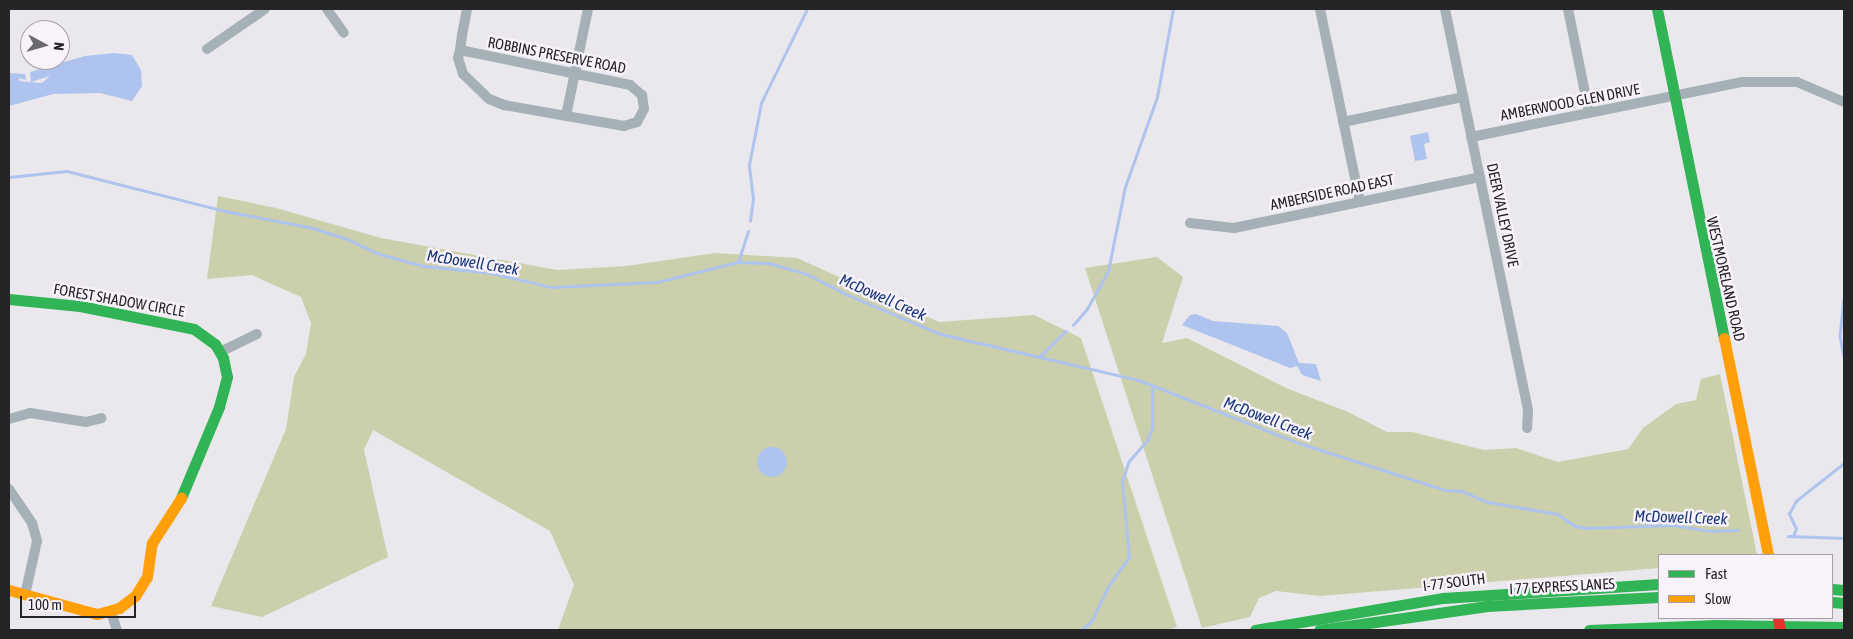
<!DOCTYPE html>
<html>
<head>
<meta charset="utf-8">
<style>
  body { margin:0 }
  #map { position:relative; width:1853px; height:639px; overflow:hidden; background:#eae8ec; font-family:"Asap Condensed",sans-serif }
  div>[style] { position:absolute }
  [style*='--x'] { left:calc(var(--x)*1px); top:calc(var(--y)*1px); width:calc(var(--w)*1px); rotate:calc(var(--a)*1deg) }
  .forest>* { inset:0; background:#cccfab }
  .water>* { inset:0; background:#aec4ef }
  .round { border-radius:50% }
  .stream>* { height:2.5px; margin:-1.25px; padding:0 1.25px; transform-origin:1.25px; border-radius:1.25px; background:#aec4ef }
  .street>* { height:10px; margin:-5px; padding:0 5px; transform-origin:5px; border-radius:5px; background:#a5b1b6 }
  .fast>* { height:11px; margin:-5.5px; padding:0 5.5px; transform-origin:5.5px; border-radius:5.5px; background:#30b455 }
  .slow>* { height:11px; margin:-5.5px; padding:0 5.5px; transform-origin:5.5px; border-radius:5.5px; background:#ff9f0a }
  .jam-bridge>* { height:11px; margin:-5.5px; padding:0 5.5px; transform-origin:5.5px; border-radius:5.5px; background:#e5322d }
  span { translate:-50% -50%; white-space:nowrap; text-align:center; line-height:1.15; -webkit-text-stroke:5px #f8f3fb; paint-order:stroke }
  .street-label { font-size:15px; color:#262427 }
  .water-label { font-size:16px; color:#153378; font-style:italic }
  .frame { position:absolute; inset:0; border:10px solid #262427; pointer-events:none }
  .legend { position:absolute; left:1658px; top:554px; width:175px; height:65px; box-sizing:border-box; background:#f8f3fb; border:1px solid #a4a0a6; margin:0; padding:6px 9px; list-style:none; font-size:15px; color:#262427 }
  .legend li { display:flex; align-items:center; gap:10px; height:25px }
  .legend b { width:25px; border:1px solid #a4a0a6 }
  .north { position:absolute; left:20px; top:20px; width:50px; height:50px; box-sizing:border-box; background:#f8f3fb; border:1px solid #a4a0a6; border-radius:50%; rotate:96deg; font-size:14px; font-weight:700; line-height:20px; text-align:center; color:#262427 }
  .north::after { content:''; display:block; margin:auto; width:18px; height:22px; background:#6b696c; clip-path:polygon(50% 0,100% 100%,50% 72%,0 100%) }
  .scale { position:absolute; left:20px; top:596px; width:116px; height:22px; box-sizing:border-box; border:2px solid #262427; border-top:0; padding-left:6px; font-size:15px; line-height:18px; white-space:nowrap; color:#262427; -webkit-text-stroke:4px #f8f3fb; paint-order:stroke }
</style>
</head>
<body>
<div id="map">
  <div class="forest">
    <i style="clip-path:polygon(218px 196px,276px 208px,381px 238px,557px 270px,626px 266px,715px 253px,797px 258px,939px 322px,1034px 315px,1081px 338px,1177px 627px,1168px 630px,558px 630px,574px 585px,550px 531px,373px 430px,364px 450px,388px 557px,262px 617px,211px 606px,286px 429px,294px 377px,306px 354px,311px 323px,301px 297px,252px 275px,207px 279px)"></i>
    <i style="clip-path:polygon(1157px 257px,1183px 277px,1162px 343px,1187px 338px,1286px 388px,1348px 412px,1387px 432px,1412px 432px,1484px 450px,1516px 448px,1558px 462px,1628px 449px,1643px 428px,1676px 404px,1696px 400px,1701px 379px,1720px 374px,1757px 555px,1659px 555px,1659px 568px,1320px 596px,1276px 591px,1259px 598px,1250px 617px,1202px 628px,1085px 268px)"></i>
  </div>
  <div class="water">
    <i style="clip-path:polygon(114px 53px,132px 55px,141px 70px,142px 86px,132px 101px,100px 93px,53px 94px,9px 106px,9px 73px,25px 74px,26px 80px,19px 78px,19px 81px,42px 83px,50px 76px,31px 82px,30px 72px,85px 56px)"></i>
    <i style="clip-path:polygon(1428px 132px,1430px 142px,1424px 144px,1427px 159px,1415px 161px,1410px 136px)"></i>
    <i style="clip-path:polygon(1196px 314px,1213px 321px,1278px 326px,1287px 333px,1299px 363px,1316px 364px,1321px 381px,1302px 375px,1297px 366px,1290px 368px,1182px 325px,1190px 315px)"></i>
    <i class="round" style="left:757px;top:447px;width:30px;height:30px"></i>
  </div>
  <div class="stream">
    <i style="--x:9;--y:177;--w:58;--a:-5.9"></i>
    <i style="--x:67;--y:171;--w:163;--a:14.2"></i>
    <i style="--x:225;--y:211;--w:86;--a:10.8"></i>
    <i style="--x:309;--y:227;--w:38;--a:17"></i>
    <i style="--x:345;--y:238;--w:38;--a:25"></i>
    <i style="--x:380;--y:254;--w:46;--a:15.3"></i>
    <i style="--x:424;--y:266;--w:68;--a:5.9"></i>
    <i style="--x:492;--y:273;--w:61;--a:13.3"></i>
    <i style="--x:551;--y:287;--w:106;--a:-2.7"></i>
    <i style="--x:657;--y:282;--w:83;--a:-13.9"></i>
    <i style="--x:738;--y:262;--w:31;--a:2"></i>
    <i style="--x:769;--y:263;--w:40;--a:16"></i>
    <i style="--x:807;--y:274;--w:46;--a:27.1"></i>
    <i style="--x:848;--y:295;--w:101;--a:22.8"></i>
    <i style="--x:941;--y:334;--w:203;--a:13.1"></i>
    <i style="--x:1139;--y:380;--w:172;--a:21.5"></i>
    <i style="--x:1299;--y:443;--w:153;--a:17.8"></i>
    <i style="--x:1445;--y:490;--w:17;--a:3"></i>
    <i style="--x:1462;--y:491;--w:28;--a:23"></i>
    <i style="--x:1488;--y:502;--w:71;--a:9.7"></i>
    <i style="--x:1558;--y:514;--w:19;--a:36"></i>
    <i style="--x:1573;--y:525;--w:12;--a:14"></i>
    <i style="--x:1585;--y:528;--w:88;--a:-2"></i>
    <i style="--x:1673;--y:525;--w:37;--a:9"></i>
    <i style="--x:1710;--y:531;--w:28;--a:-2"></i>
    <i style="--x:750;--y:221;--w:22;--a:-82"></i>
    <i style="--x:753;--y:199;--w:34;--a:-97"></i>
    <i style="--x:749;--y:165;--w:63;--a:-79"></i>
    <i style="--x:761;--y:103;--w:105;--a:-63.9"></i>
    <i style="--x:738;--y:262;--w:32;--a:-72"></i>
    <i style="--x:1844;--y:299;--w:37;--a:96"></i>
    <i style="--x:1840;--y:336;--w:21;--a:79"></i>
    <i style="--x:1073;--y:325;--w:21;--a:-49"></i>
    <i style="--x:1087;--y:309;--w:43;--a:-61.1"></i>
    <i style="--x:1108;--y:271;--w:86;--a:-78.6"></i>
    <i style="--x:1125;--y:187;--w:96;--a:-70.4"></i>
    <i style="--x:1157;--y:97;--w:89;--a:-79.7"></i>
    <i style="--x:1039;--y:357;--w:37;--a:-44"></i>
    <i style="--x:1788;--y:536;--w:56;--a:2"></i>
    <i style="--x:1793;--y:536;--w:8;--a:-67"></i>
    <i style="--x:1796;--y:529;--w:17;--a:-115"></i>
    <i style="--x:1789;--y:514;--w:15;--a:-62"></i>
    <i style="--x:1796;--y:501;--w:61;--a:-38.4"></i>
    <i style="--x:1081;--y:630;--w:13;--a:-39"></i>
    <i style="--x:1091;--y:622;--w:39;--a:-64"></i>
    <i style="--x:1108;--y:587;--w:37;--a:-55"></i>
    <i style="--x:1129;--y:557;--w:76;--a:-95.3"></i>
    <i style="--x:1122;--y:481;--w:21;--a:-71"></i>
    <i style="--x:1129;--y:461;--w:28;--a:-49"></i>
    <i style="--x:1147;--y:440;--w:12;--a:-66"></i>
    <i style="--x:1152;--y:429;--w:43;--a:-90"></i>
  </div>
  <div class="street">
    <i style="--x:327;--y:9;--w:29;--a:55"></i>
    <i style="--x:1320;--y:9;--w:197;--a:78.3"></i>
    <i style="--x:1445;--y:9;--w:410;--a:78.3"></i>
    <i style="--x:1528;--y:411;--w:17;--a:93"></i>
    <i style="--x:1568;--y:9;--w:105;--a:78.5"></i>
    <i style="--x:207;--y:49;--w:70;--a:-34.6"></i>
    <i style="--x:460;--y:50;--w:174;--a:11.6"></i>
    <i style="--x:630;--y:85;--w:16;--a:40"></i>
    <i style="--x:642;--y:95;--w:14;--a:82"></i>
    <i style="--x:644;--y:109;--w:15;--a:118"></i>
    <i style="--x:637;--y:122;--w:14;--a:163"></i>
    <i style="--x:624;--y:126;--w:122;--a:-170.1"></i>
    <i style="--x:504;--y:105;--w:16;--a:-158"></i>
    <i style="--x:489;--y:99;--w:36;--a:-136"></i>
    <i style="--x:463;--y:74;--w:17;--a:-107"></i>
    <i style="--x:458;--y:58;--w:8;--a:-76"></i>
    <i style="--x:460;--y:50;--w:15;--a:-82"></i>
    <i style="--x:462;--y:35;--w:26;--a:-79"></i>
    <i style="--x:566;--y:116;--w:109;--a:-78.4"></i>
    <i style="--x:1343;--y:122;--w:123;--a:-11.8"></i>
    <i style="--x:1471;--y:137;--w:277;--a:-11.5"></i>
    <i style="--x:1742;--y:82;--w:55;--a:0"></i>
    <i style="--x:1797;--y:82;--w:51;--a:23.1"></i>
    <i style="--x:1190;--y:223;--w:44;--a:6.5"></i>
    <i style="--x:1234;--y:228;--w:251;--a:-11.7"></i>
    <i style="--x:220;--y:352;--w:41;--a:-25.9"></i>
    <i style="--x:9;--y:419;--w:22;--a:-16"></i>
    <i style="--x:30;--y:413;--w:57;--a:9.1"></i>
    <i style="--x:86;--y:422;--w:16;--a:-14"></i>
    <i style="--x:9;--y:489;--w:41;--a:55.9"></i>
    <i style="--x:32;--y:523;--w:19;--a:74"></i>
    <i style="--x:37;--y:541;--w:55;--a:102.5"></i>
    <i style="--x:111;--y:612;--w:19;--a:72"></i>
  </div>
  <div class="fast">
    <i style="--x:1657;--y:9;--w:336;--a:78.5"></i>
    <i style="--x:9;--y:299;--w:71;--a:5.6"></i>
    <i style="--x:80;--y:306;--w:116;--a:11.4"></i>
    <i style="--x:194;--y:329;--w:26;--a:36"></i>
    <i style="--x:215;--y:344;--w:16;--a:60"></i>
    <i style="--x:223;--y:358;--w:19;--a:78"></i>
    <i style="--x:227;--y:377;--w:31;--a:105"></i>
    <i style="--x:219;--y:407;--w:99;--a:112.7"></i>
    <i style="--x:1832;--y:589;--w:12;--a:5"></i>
    <i style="--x:1832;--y:602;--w:12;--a:5"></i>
    <i style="--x:1255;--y:630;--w:191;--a:-9.7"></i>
    <i style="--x:1443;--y:598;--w:216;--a:-3.7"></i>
    <i style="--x:1319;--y:630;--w:170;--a:-8.1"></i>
    <i style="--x:1487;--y:606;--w:172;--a:-3"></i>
    <i style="--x:1589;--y:630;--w:127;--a:-2.3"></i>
    <i style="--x:1716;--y:625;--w:128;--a:0.9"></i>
  </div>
  <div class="slow">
    <i style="--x:1724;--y:338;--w:221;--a:78.5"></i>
    <i style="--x:9;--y:590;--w:91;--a:15.3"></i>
    <i style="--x:97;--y:614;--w:23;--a:-15"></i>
    <i style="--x:119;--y:608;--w:20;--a:-37"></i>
    <i style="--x:135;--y:596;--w:22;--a:-58"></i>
    <i style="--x:147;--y:577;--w:34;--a:-82"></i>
    <i style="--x:152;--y:543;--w:54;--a:-57.2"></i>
  </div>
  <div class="jam-bridge">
    <i style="--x:1778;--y:618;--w:12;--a:81"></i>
  </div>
  <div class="street-label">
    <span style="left:557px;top:55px;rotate:11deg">ROBBINS PRESERVE ROAD</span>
    <span style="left:1570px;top:102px;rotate:-11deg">AMBERWOOD GLEN DRIVE</span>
    <span style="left:1332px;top:192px;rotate:-12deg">AMBERSIDE ROAD EAST</span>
    <span style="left:1503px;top:215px;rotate:78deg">DEER VALLEY DRIVE</span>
    <span style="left:1726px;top:279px;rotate:77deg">WESTMORELAND ROAD</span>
    <span style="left:119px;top:300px;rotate:10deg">FOREST SHADOW CIRCLE</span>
    <span style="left:1454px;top:582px;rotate:-7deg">I-77 SOUTH</span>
    <span style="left:1562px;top:586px;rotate:-3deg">I 77 EXPRESS LANES</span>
  </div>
  <div class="water-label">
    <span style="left:473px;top:262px;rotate:9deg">McDowell Creek</span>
    <span style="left:883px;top:297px;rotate:24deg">McDowell Creek</span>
    <span style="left:1268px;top:418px;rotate:21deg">McDowell Creek</span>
    <span style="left:1681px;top:517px;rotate:2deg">McDowell Creek</span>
  </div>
  <div class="frame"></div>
  <ul class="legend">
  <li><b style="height:6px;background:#30b455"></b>Fast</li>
  <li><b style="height:6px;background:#ff9f0a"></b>Slow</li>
  </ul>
  <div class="north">N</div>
  <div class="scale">100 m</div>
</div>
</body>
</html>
